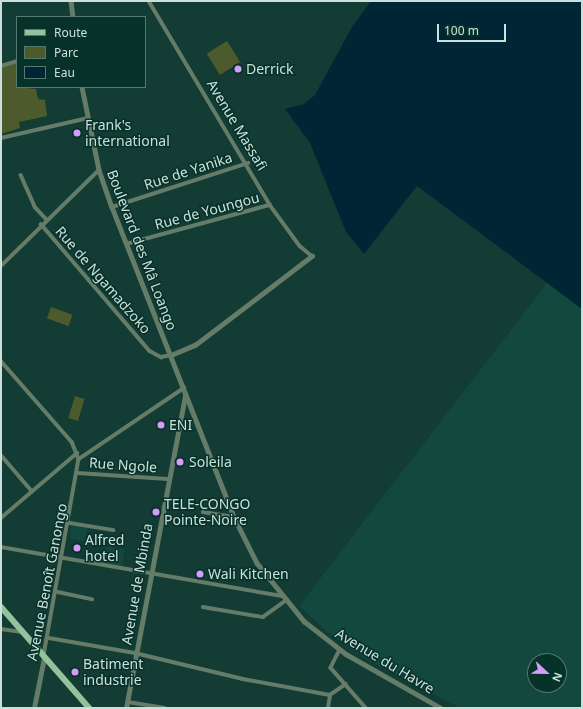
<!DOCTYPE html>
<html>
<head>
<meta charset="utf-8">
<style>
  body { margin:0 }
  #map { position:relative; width:583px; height:709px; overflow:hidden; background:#133c34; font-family:"Noto Sans",sans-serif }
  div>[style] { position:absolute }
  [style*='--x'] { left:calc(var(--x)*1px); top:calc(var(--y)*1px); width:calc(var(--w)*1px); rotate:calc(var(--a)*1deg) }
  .built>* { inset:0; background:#12483d; transform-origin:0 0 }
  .green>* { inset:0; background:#4c5a2c; transform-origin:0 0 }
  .water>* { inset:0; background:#002636 }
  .minor>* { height:3.5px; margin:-1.75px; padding:0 1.75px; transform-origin:1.75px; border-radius:1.75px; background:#657c69 }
  .tertiary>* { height:4.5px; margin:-2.25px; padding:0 2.25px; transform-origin:2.25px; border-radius:2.25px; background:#657c69 }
  .primary>* { height:6px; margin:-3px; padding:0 3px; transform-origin:3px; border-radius:3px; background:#94c29d }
  .dots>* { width:11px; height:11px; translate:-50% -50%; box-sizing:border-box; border:2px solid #06322a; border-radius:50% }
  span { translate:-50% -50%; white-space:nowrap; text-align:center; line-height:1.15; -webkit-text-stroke:3px #06322a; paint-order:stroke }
  .poi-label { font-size:14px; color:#cbe0da }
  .left { translate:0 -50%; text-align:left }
  .street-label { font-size:14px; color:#cbe0da }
  .frame { position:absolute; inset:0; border:2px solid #cbe0da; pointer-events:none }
  .legend { position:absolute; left:16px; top:16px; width:130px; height:72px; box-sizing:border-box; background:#06322a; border:1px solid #557870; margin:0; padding:5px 7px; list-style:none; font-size:12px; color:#cbe0da }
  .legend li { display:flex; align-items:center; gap:8px; height:20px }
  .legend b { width:20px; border:1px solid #557870 }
  .north { position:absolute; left:527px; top:653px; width:40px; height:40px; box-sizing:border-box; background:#06322a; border:1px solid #557870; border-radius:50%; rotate:112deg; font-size:11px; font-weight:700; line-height:16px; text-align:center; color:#cbe0da }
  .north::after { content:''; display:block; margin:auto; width:14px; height:18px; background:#d59cfb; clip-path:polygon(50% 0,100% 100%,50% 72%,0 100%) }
  .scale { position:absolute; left:437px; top:24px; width:69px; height:18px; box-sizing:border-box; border:2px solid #cbe0da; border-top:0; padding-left:5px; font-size:12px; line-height:14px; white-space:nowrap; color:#cbe0da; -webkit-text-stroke:3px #06322a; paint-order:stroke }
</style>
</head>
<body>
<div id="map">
  <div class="built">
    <i style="clip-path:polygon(evenodd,547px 283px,582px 309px,582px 708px,460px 708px,364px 658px,332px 636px,299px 606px,547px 283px,535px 661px,559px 661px,559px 685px,535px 685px,535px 661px)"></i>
    <i style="clip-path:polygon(71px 524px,88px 528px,84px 541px,70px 539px)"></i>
    <i style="left:105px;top:546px;width:20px;height:17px;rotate:9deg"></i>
  </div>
  <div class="green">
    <i style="left:227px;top:41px;width:25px;height:24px;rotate:58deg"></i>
    <i style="clip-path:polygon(16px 63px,17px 87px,36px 89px,38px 99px,45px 100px,47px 116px,19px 122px,20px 128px,1px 134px,1px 67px)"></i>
    <i style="left:51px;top:307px;width:23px;height:12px;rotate:20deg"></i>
    <i style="left:75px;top:396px;width:10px;height:23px;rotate:17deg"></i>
  </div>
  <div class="water">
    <i style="clip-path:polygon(371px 1px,582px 1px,582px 309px,417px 186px,364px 254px,346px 232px,310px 143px,285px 109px,304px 104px,315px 95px,352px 27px)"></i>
  </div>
  <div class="minor">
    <i style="--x:149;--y:1;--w:237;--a:59.3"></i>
    <i style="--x:270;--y:205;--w:51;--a:53.8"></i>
    <i style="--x:300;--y:246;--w:16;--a:40"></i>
    <i style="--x:1;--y:66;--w:17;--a:-17"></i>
    <i style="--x:1;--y:138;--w:89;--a:-12.9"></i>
    <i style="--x:21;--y:175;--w:35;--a:66"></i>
    <i style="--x:35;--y:207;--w:16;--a:47"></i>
    <i style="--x:112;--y:207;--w:143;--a:-17.9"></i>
    <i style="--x:41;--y:224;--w:167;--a:49.4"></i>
    <i style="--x:150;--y:351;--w:13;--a:29"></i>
    <i style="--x:161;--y:357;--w:10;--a:-11"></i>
    <i style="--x:126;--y:244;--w:149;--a:-15.2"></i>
    <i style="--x:1;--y:266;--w:137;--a:-44.4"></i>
    <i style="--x:1;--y:361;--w:108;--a:48.8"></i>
    <i style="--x:72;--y:442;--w:18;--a:68"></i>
    <i style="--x:79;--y:459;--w:200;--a:100.1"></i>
    <i style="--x:1;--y:455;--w:48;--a:49.3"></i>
    <i style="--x:79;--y:459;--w:127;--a:-34.1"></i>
    <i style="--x:78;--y:473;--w:89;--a:3.9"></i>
    <i style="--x:203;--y:512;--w:31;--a:9"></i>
    <i style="--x:1;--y:518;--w:100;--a:-40.5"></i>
    <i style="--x:70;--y:523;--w:44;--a:9.2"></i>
    <i style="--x:1;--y:547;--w:285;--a:9.9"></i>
    <i style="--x:58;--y:592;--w:35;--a:12"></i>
    <i style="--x:203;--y:607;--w:61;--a:9.5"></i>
    <i style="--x:263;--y:617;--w:27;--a:-36"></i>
    <i style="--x:1;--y:629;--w:21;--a:8"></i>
    <i style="--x:49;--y:638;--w:87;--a:9.9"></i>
    <i style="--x:135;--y:653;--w:111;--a:13.5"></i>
    <i style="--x:243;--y:679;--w:88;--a:10.4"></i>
    <i style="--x:330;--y:695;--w:19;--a:-35"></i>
    <i style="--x:340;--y:650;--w:20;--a:117"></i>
    <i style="--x:331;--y:668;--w:53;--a:48.8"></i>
    <i style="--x:128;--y:702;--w:37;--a:9"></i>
    <i style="--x:328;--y:708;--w:13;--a:-81"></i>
  </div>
  <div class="tertiary">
    <i style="--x:71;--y:1;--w:16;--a:83"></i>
    <i style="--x:82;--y:87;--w:85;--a:78.4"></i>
    <i style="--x:99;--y:170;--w:39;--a:71"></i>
    <i style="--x:112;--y:207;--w:333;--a:68.5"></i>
    <i style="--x:234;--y:517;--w:51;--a:63.4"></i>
    <i style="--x:257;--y:563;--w:75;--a:51"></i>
    <i style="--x:304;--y:621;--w:53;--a:38.2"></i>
    <i style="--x:346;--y:654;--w:109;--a:29.6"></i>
    <i style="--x:171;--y:355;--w:26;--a:-23"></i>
    <i style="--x:195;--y:345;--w:147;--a:-37.3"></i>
    <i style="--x:34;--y:708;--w:51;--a:-78.7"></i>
    <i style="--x:126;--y:708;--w:319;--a:-79.3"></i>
  </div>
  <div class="primary">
    <i style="--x:1;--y:607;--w:134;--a:48.9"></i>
  </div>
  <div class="dots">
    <i style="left:238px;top:69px;background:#d59cfb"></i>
    <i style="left:77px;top:133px;background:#d59cfb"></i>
    <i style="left:161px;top:425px;background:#d59cfb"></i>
    <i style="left:180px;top:462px;background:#d59cfb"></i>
    <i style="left:156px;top:512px;background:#d59cfb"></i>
    <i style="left:77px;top:548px;background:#d59cfb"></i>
    <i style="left:200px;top:574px;background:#d59cfb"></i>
    <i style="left:75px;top:672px;background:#d59cfb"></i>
  </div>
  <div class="poi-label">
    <span class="left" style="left:246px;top:69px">Derrick</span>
    <span class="left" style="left:85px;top:133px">Frank's<br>international</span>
    <span class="left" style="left:169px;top:425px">ENI</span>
    <span class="left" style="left:189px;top:462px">Soleila</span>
    <span class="left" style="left:164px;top:512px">TELE-CONGO<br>Pointe-Noire</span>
    <span class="left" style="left:85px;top:548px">Alfred<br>hotel</span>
    <span class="left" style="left:208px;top:574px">Wali Kitchen</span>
    <span class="left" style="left:83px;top:672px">Batiment<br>industrie</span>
  </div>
  <div class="street-label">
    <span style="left:237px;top:125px;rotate:59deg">Avenue Massafi</span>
    <span style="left:188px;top:171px;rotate:-18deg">Rue de Yanika</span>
    <span style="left:207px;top:211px;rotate:-15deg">Rue de Youngou</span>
    <span style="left:142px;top:250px;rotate:69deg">Boulevard des Mâ Loango</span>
    <span style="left:103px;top:280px;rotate:49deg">Rue de Ngamadzoko</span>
    <span style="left:123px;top:465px;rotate:4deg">Rue Ngole</span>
    <span style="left:47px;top:582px;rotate:-79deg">Avenue Benoît Ganongo</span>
    <span style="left:137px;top:584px;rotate:-80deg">Avenue de Mbinda</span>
    <span style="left:385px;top:661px;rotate:31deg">Avenue du Havre</span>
  </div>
  <div class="frame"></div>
  <ul class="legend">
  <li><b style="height:5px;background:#94c29d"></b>Route</li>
  <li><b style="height:11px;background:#4c5a2c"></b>Parc</li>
  <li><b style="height:11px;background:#002636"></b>Eau</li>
  </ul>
  <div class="north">N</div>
  <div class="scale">100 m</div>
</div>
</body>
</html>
